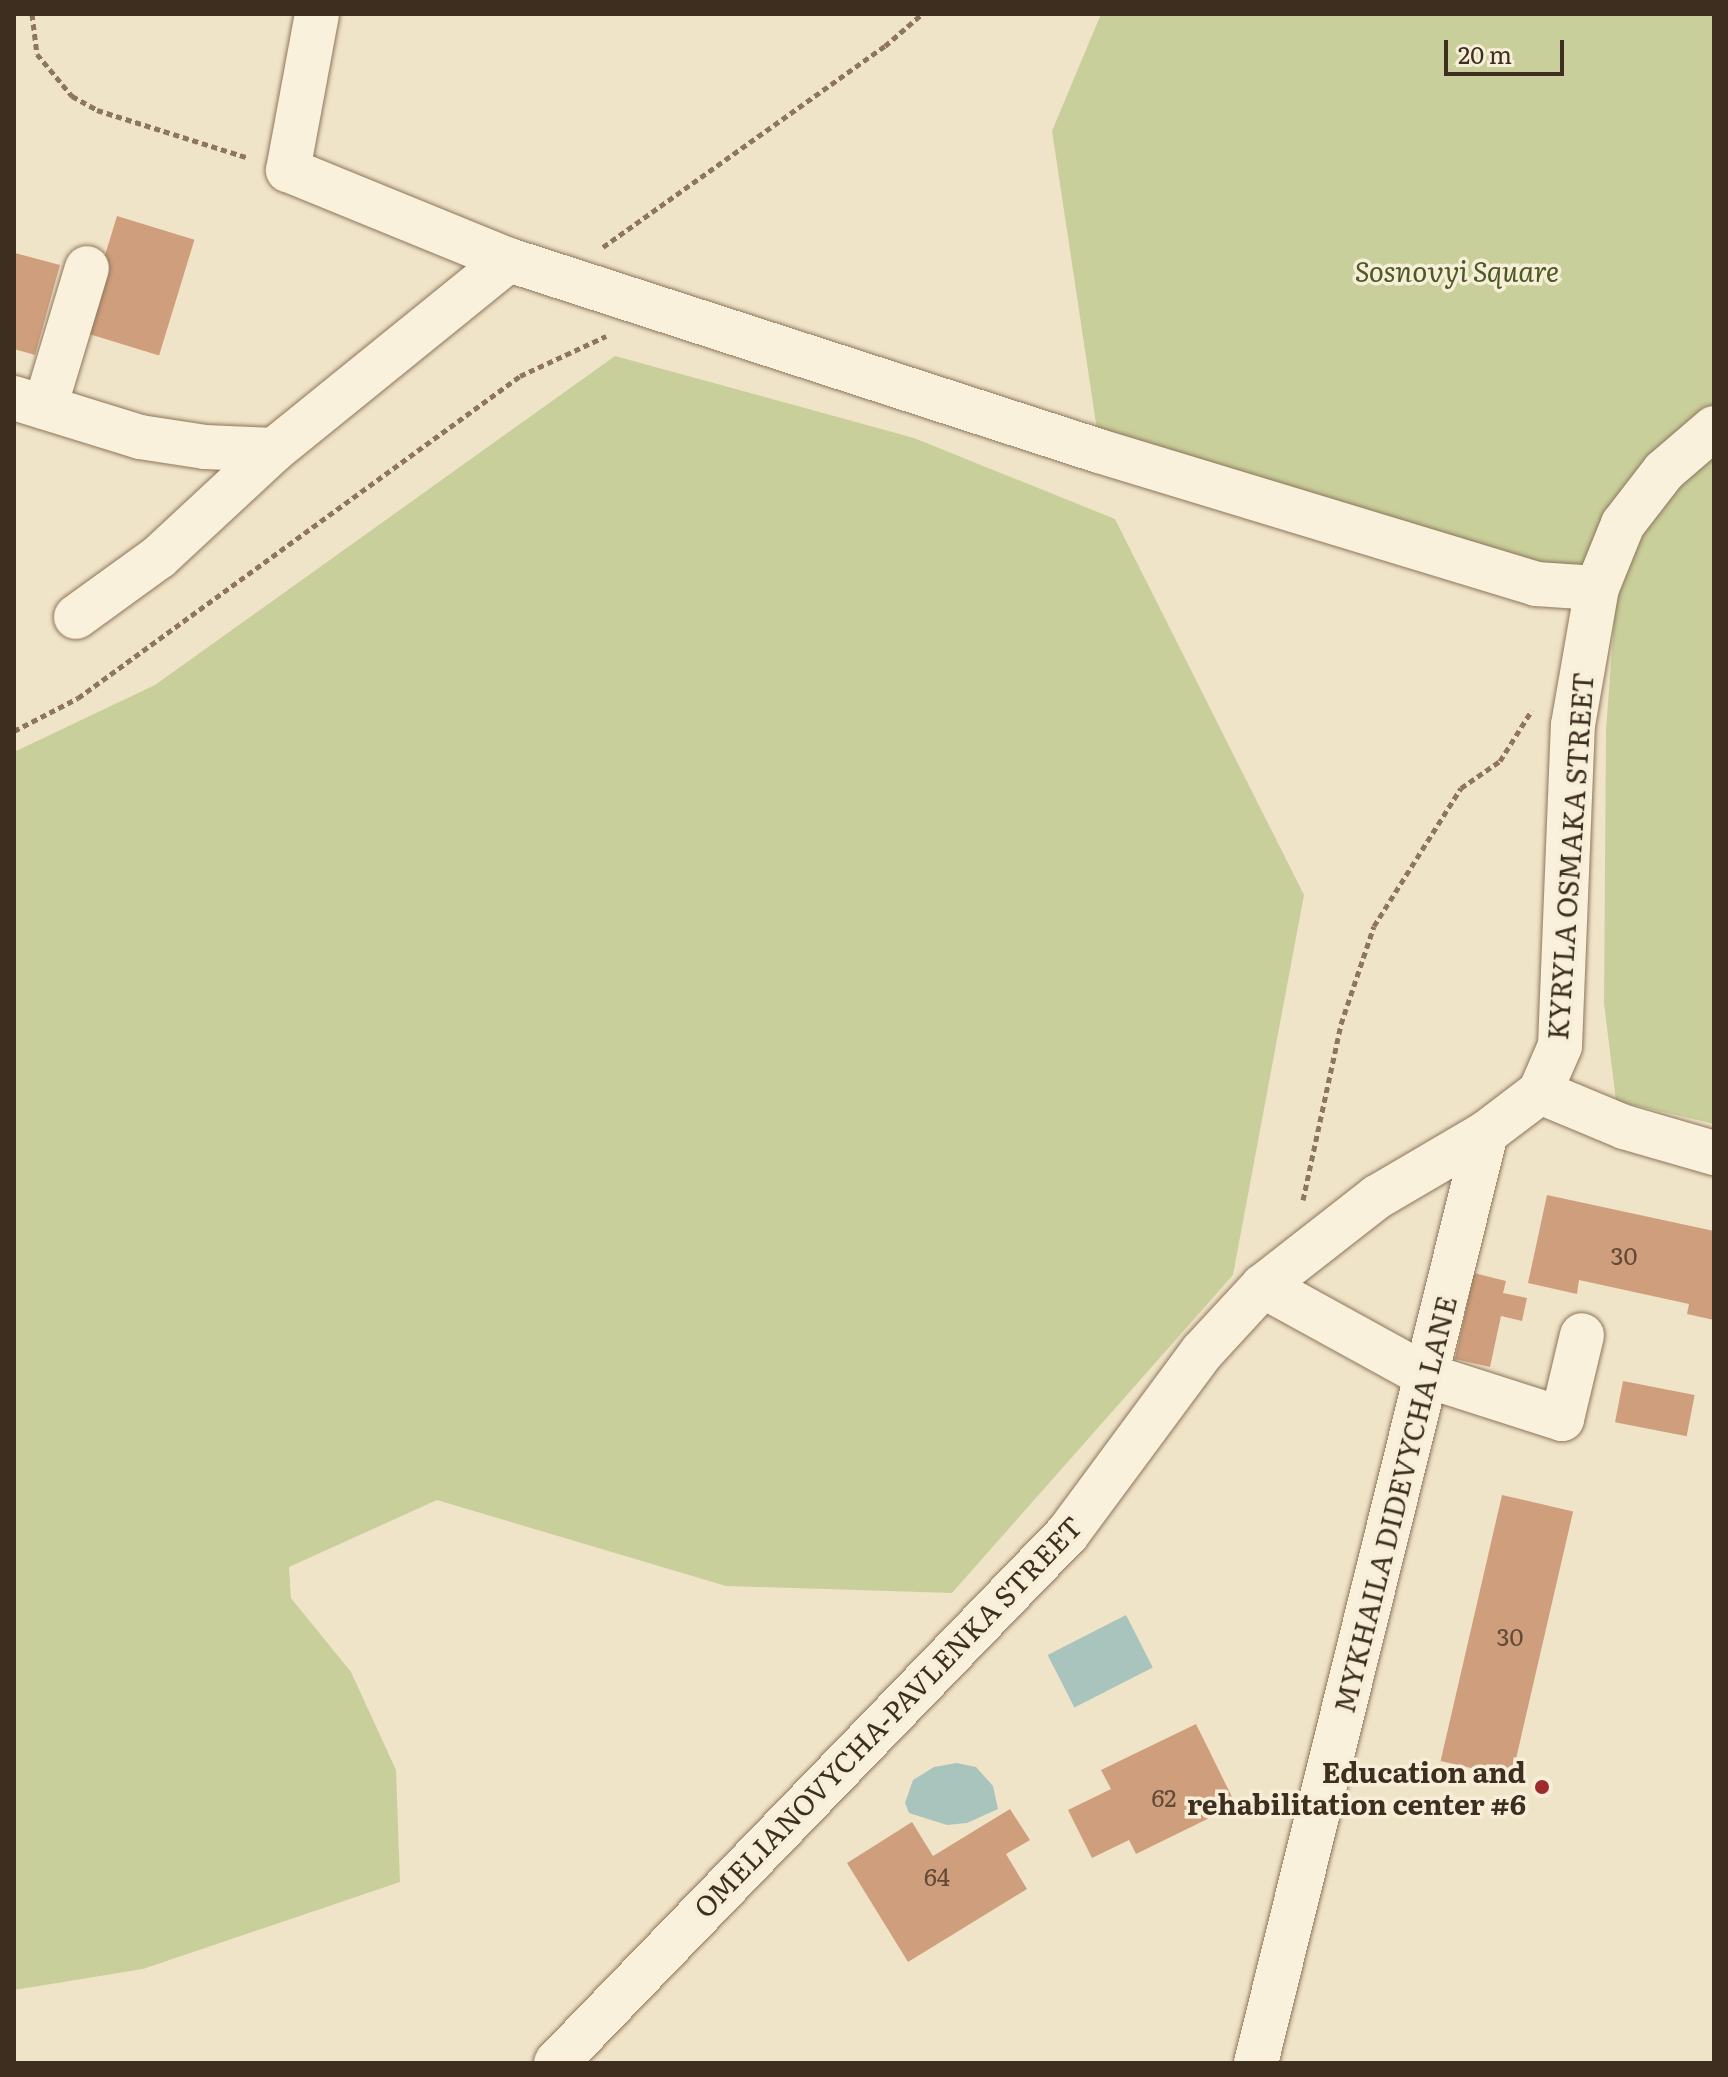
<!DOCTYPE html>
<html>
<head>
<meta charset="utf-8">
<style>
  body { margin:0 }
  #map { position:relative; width:1728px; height:2077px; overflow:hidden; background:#f0e4c8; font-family:Literata,serif }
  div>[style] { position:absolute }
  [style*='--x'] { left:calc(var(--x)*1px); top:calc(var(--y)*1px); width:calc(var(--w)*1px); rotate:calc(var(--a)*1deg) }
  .green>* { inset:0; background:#c9cf9b }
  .water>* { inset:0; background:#a9c4bc; transform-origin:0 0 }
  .building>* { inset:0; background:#cf9f7d; transform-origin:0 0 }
  .path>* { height:5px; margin-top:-2.5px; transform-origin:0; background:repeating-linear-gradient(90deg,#8d765c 0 6px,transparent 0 10px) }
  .roads { filter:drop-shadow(0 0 2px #8d765c) drop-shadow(0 0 2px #8d765c) }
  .minor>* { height:44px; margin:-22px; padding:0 22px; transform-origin:22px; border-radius:22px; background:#faf1dc }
  .dots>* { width:22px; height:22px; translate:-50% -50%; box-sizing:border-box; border:4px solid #f7eed8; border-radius:50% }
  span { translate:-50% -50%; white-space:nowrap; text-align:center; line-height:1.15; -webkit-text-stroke:7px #f7eed8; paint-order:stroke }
  .number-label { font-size:24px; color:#624a37 }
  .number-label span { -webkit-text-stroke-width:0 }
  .park-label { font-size:28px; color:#4d5a26; font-style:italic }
  .street-label { font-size:28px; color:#3d2e20 }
  .poi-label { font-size:28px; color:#3d2e20; font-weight:700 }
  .right { translate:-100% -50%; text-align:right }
  .frame { position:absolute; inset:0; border:16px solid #3d2e20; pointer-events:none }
  .scale { position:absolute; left:1444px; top:40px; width:120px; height:36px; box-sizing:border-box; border:4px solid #3d2e20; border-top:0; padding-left:10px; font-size:24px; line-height:28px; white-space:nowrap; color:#3d2e20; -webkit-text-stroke:6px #f7eed8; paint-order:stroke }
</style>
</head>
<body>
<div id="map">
  <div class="green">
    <i style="clip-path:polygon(1101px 14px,1714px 14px,1714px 1124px,1616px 1101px,1604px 1003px,1606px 730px,1616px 595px,1097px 430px,1052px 131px)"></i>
    <i style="clip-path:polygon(615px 356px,914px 438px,1115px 519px,1304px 895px,1233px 1275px,952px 1593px,726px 1586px,437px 1500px,289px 1567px,291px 1598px,351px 1672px,396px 1770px,400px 1882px,143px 1969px,14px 1990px,14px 752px,155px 685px)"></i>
  </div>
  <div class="water">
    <i style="left:1126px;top:1615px;width:59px;height:88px;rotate:63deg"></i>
    <i style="clip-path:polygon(957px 1763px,976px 1767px,993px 1786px,998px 1809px,967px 1823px,947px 1825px,909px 1813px,905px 1803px,913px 1780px,934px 1767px)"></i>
  </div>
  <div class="building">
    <i style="left:117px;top:216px;width:81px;height:121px;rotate:17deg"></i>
    <i style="clip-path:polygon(15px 253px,60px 265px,35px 355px,14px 349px)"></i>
    <i style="clip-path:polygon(1547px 1195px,1714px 1231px,1714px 1320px,1687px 1314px,1689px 1304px,1579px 1280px,1577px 1294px,1528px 1283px)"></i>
    <i style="clip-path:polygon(1474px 1273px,1506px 1281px,1503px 1293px,1527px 1298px,1522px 1321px,1501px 1316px,1490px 1367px,1455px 1359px)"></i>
    <i style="left:1623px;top:1381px;width:73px;height:42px;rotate:11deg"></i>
    <i style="left:1502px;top:1495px;width:73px;height:273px;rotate:13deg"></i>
    <i style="clip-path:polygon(1196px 1724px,1236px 1805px,1136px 1854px,1129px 1840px,1092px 1858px,1068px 1810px,1111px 1789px,1101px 1770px)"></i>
    <i style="clip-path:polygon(1010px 1809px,1030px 1840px,1006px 1854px,1027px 1889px,908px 1962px,847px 1863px,912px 1822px,933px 1856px)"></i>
  </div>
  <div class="path">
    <i style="--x:32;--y:14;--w:40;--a:82.9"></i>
    <i style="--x:37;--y:54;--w:55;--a:50.2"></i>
    <i style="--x:72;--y:96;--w:29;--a:29"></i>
    <i style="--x:97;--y:110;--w:159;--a:17.5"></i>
    <i style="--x:603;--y:247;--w:346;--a:-35.5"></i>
    <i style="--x:885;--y:46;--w:49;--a:-40.9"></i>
    <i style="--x:14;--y:731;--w:72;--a:-27.3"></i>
    <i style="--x:78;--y:698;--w:547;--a:-36.07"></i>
    <i style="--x:520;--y:376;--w:95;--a:-24.9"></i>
    <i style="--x:1303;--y:1200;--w:180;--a:-77.8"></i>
    <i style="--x:1341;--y:1024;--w:103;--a:-71.4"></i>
    <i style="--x:1374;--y:926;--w:163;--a:-57.8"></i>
    <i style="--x:1461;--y:788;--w:47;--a:-34.7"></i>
    <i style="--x:1500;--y:761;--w:60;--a:-57.9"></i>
  </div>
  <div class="roads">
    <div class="minor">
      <i style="--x:317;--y:14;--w:159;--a:100.5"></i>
      <i style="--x:288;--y:170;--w:239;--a:22.2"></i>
      <i style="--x:509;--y:260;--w:620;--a:17.94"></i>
      <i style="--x:1099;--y:451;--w:457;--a:16.9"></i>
      <i style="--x:1536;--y:584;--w:61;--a:3.8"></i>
      <i style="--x:14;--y:398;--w:132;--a:17.2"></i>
      <i style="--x:140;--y:437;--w:66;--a:8.7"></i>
      <i style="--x:205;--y:447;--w:69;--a:2.5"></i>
      <i style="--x:45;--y:407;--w:145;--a:-73.2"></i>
      <i style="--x:76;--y:617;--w:102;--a:-35.9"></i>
      <i style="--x:159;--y:557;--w:157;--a:-42.9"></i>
      <i style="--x:274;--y:450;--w:302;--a:-39"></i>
      <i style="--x:1540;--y:1092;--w:50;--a:-66.5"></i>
      <i style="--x:1560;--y:1046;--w:321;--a:-87.7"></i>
      <i style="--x:1573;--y:725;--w:139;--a:-80.1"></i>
      <i style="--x:1597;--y:588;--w:69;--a:-67.9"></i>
      <i style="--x:1623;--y:524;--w:67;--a:-52.3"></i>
      <i style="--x:1664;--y:471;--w:66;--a:-40.7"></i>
      <i style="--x:1540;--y:1092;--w:91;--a:22.6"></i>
      <i style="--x:1624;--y:1127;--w:94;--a:16.1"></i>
      <i style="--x:1263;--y:1286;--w:185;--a:28.8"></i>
      <i style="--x:1425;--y:1375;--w:144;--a:17.8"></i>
      <i style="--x:1562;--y:1419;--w:86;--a:-76.6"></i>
      <i style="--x:556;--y:2063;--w:737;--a:-45.99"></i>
      <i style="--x:1068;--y:1533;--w:225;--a:-53.5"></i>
      <i style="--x:1202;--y:1352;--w:90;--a:-47.3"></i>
      <i style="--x:1263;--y:1286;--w:145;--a:-38"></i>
      <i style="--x:1377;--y:1197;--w:126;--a:-30.4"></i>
      <i style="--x:1486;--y:1133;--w:68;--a:-37.2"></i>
      <i style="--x:1256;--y:2063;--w:958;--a:-76.11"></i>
    </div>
  </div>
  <div class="dots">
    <i style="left:1542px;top:1787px;background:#9e2a2b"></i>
  </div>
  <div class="number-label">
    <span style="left:1624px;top:1255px">30</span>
    <span style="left:1510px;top:1636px">30</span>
    <span style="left:1164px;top:1797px">62</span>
    <span style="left:937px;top:1876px">64</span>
  </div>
  <div class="park-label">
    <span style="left:1457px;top:270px">Sosnovyi Square</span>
  </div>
  <div class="street-label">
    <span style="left:1569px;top:856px;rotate:-86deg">KYRYLA OSMAKA STREET</span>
    <span style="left:1394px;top:1504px;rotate:-76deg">MYKHAILA DIDEVYCHA LANE</span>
    <span style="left:887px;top:1716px;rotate:-46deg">OMELIANOVYCHA-PAVLENKA STREET</span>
  </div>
  <div class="poi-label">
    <span class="right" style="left:1526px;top:1787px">Education and<br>rehabilitation center #6</span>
  </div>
  <div class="frame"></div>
  <div class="scale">20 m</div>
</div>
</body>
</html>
